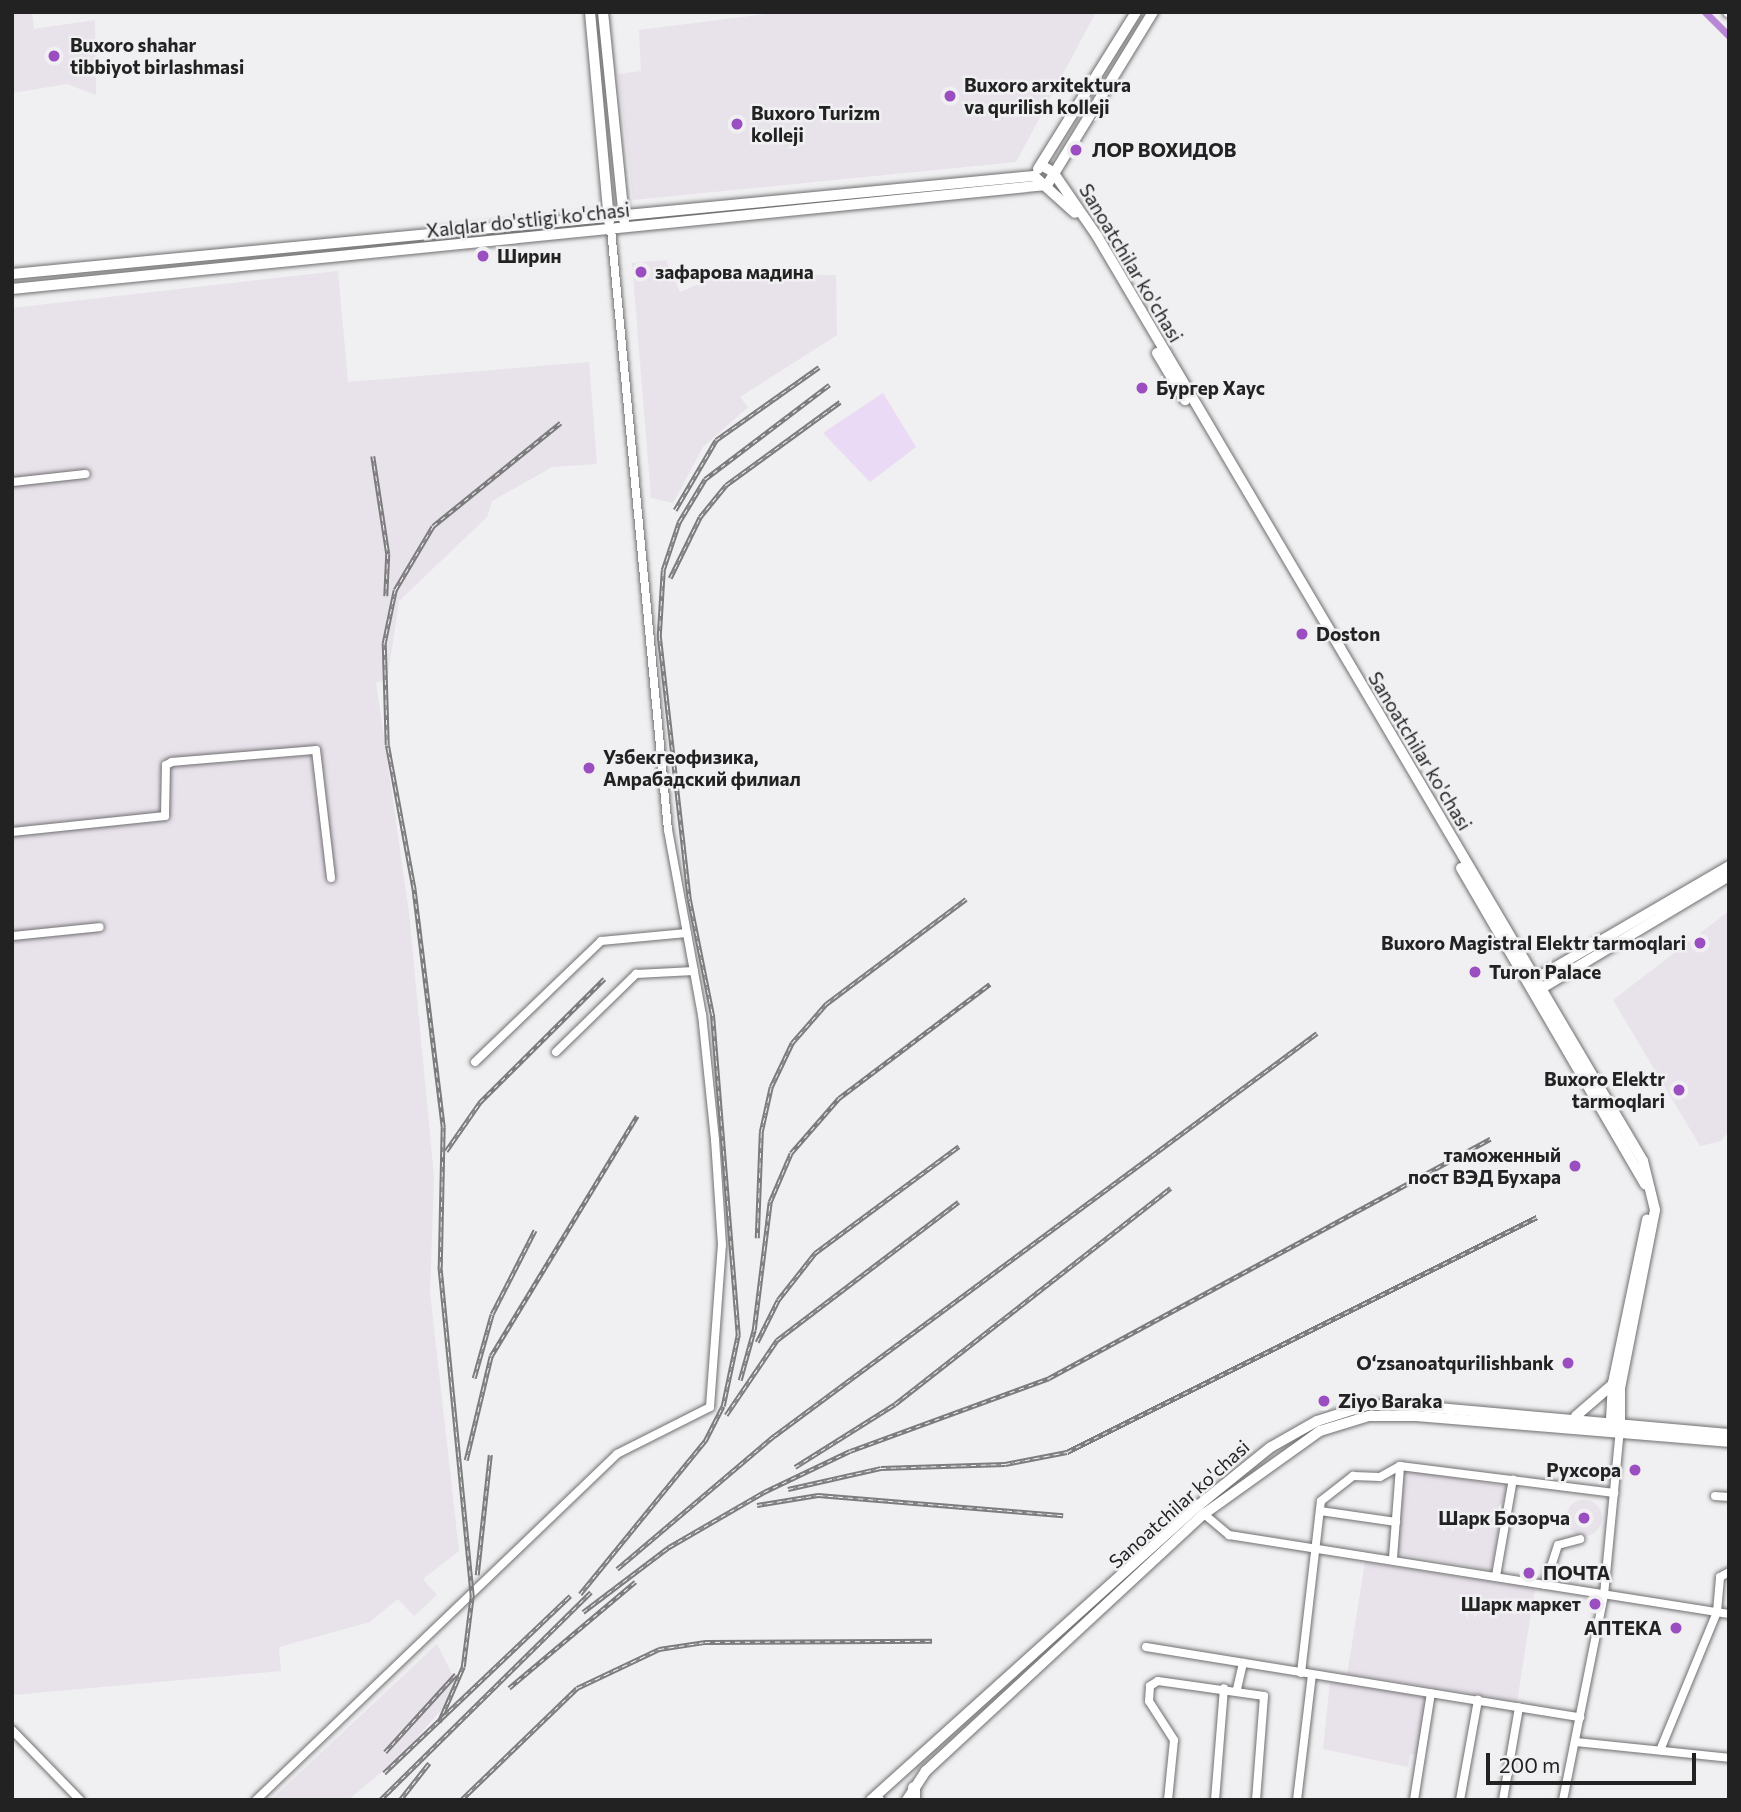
<!DOCTYPE html>
<html>
<head>
<meta charset="utf-8">
<style>
  body { margin:0 }
  #map { position:relative; width:1741px; height:1812px; overflow:hidden; background:#f0eff1; font-family:Commissioner,sans-serif }
  div>[style] { position:absolute }
  [style*='--x'] { left:calc(var(--x)*1px); top:calc(var(--y)*1px); width:calc(var(--w)*1px); rotate:calc(var(--a)*1deg) }
  .built>* { inset:0; background:#e8e2eb; transform-origin:0 0 }
  .round { border-radius:50% }
  .green>* { inset:0; background:#ebdaf5 }
  .canal>* { height:7px; margin:-3.5px; padding:0 3.5px; transform-origin:3.5px; border-radius:3.5px; background:#b985d5 }
  .roads { filter:drop-shadow(0 0 2px #706f71) drop-shadow(0 0 2px #706f71) }
  .minor>* { height:8px; margin:-4px; padding:0 4px; transform-origin:4px; border-radius:4px; background:#fff }
  .major>* { height:10px; margin:-5px; padding:0 5px; transform-origin:5px; border-radius:5px; background:#fff }
  .highway>* { height:12px; margin:-6px; padding:0 6px; transform-origin:6px; border-radius:6px; background:#fff }
  .rail>* { height:4.5px; margin-top:-2.25px; transform-origin:0; background:repeating-linear-gradient(90deg,#f0eff1 0 5px,#7c7b7d 0 10px); box-sizing:border-box; border-block:2px solid #7c7b7d }
  .dots>* { width:19px; height:19px; translate:-50% -50%; box-sizing:border-box; border:4px solid #f0eff1; border-radius:50% }
  span { translate:-50% -50%; white-space:nowrap; text-align:center; line-height:1.15; -webkit-text-stroke:5px #f0eff1; paint-order:stroke }
  .poi-label { font-size:19px; color:#222223; font-weight:700 }
  .left { translate:0 -50%; text-align:left }
  .right { translate:-100% -50%; text-align:right }
  .street-label { font-size:19px; color:#222223 }
  .frame { position:absolute; inset:0; border:14px solid #222223; pointer-events:none }
  .scale { position:absolute; left:1486px; top:1753px; width:210px; height:32px; box-sizing:border-box; border:4px solid #222223; border-top:0; padding-left:9px; font-size:21px; line-height:24px; white-space:nowrap; color:#222223; -webkit-text-stroke:5px #f0eff1; paint-order:stroke }
</style>
</head>
<body>
<div id="map">
  <div class="built">
    <i style="clip-path:polygon(12px 12px,32px 12px,34px 29px,95px 20px,96px 95px,67px 84px,12px 93px)"></i>
    <i style="clip-path:polygon(782px 12px,1096px 12px,1016px 162px,633px 200px,618px 74px,641px 71px,639px 30px)"></i>
    <i style="clip-path:polygon(666px 260px,680px 292px,723px 274px,836px 275px,837px 335px,740px 397px,748px 407px,703px 447px,673px 503px,651px 498px,632px 263px)"></i>
    <i style="clip-path:polygon(338px 271px,348px 382px,589px 362px,597px 464px,552px 467px,492px 501px,487px 517px,399px 601px,387px 681px,376px 682px,409px 913px,434px 1177px,430px 1293px,459px 1551px,423px 1579px,437px 1595px,414px 1616px,398px 1599px,370px 1622px,279px 1647px,281px 1671px,13px 1695px,12px 308px)"></i>
    <i style="clip-path:polygon(1729px 911px,1729px 1131px,1721px 1141px,1700px 1146px,1613px 1000px)"></i>
    <i style="left:1401px;top:1468px;width:107px;height:85px;rotate:10deg"></i>
    <i class="round" style="left:1566px;top:1500px;width:36px;height:36px"></i>
    <i style="left:1365px;top:1562px;width:172px;height:113px;rotate:9deg"></i>
    <i style="clip-path:polygon(437px 1644px,456px 1682px,450px 1700px,400px 1757px,348px 1800px,271px 1800px)"></i>
    <i style="clip-path:polygon(1330px 1682px,1428px 1697px,1419px 1755px,1410px 1754px,1408px 1767px,1323px 1749px)"></i>
  </div>
  <div class="green">
    <i style="clip-path:polygon(883px 393px,916px 447px,870px 482px,823px 433px)"></i>
  </div>
  <div class="canal">
    <i style="--x:1705;--y:12;--w:34;--a:45"></i>
  </div>
  <div class="roads">
    <div class="minor">
      <i style="--x:12;--y:482;--w:74;--a:-6.2"></i>
      <i style="--x:12;--y:832;--w:154;--a:-6"></i>
      <i style="--x:165;--y:816;--w:51;--a:-88.9"></i>
      <i style="--x:166;--y:765;--w:7;--a:-27"></i>
      <i style="--x:172;--y:762;--w:144;--a:-4.8"></i>
      <i style="--x:316;--y:750;--w:129;--a:83.3"></i>
      <i style="--x:12;--y:936;--w:88;--a:-5.8"></i>
      <i style="--x:556;--y:1052;--w:112;--a:-44.3"></i>
      <i style="--x:636;--y:974;--w:58;--a:-3"></i>
      <i style="--x:475;--y:1062;--w:175;--a:-43.8"></i>
      <i style="--x:601;--y:941;--w:86;--a:-5.3"></i>
      <i style="--x:1715;--y:1496;--w:14;--a:4"></i>
      <i style="--x:1320;--y:1511;--w:77;--a:8.2"></i>
      <i style="--x:1204;--y:1514;--w:33;--a:40"></i>
      <i style="--x:1229;--y:1535;--w:506;--a:8.98"></i>
      <i style="--x:1393;--y:1558;--w:92;--a:-85.6"></i>
      <i style="--x:1496;--y:1576;--w:98;--a:-80.1"></i>
      <i style="--x:1545;--y:1585;--w:42;--a:-72"></i>
      <i style="--x:1558;--y:1545;--w:23;--a:-15"></i>
      <i style="--x:1146;--y:1647;--w:440;--a:9.2"></i>
      <i style="--x:1301;--y:1673;--w:173;--a:-83.4"></i>
      <i style="--x:1321;--y:1501;--w:41;--a:-38"></i>
      <i style="--x:1353;--y:1476;--w:27;--a:2"></i>
      <i style="--x:1380;--y:1477;--w:23;--a:-29"></i>
      <i style="--x:1400;--y:1466;--w:216;--a:7.2"></i>
      <i style="--x:1237;--y:1689;--w:27;--a:-77"></i>
      <i style="--x:12;--y:1730;--w:98;--a:45.8"></i>
      <i style="--x:1575;--y:1742;--w:155;--a:5.9"></i>
      <i style="--x:1661;--y:1748;--w:147;--a:-67.6"></i>
      <i style="--x:1717;--y:1612;--w:35;--a:-85"></i>
      <i style="--x:1720;--y:1577;--w:10;--a:-29"></i>
      <i style="--x:256;--y:1800;--w:500;--a:-43.78"></i>
      <i style="--x:617;--y:1454;--w:104;--a:-26.8"></i>
      <i style="--x:710;--y:1407;--w:162;--a:-85.8"></i>
      <i style="--x:722;--y:1245;--w:105;--a:-93.8"></i>
      <i style="--x:715;--y:1140;--w:126;--a:-95.9"></i>
      <i style="--x:702;--y:1015;--w:188;--a:-100.4"></i>
      <i style="--x:668;--y:830;--w:604;--a:-95.42"></i>
      <i style="--x:1168;--y:1800;--w:60;--a:-84.3"></i>
      <i style="--x:1174;--y:1740;--w:46;--a:-122.7"></i>
      <i style="--x:1149;--y:1701;--w:15;--a:-86"></i>
      <i style="--x:1150;--y:1686;--w:9;--a:-32"></i>
      <i style="--x:1158;--y:1681;--w:107;--a:8.1"></i>
      <i style="--x:1264;--y:1696;--w:104;--a:94.4"></i>
      <i style="--x:1215;--y:1800;--w:112;--a:-85.4"></i>
      <i style="--x:1297;--y:1800;--w:126;--a:-83.2"></i>
      <i style="--x:1414;--y:1800;--w:108;--a:-81"></i>
      <i style="--x:1460;--y:1800;--w:102;--a:-79.8"></i>
      <i style="--x:1503;--y:1800;--w:94;--a:-80.2"></i>
      <i style="--x:1563;--y:1800;--w:209;--a:-78.7"></i>
      <i style="--x:1604;--y:1595;--w:166;--a:-84.5"></i>
    </div>
    <div class="major">
      <i style="--x:590;--y:12;--w:210;--a:84.8"></i>
      <i style="--x:603;--y:12;--w:209;--a:84.2"></i>
      <i style="--x:1728;--y:12;--w:1;--a:45"></i>
      <i style="--x:1041;--y:165;--w:14;--a:30"></i>
      <i style="--x:1053;--y:172;--w:78;--a:55.5"></i>
      <i style="--x:1097;--y:236;--w:1074;--a:59.45"></i>
      <i style="--x:1643;--y:1161;--w:50;--a:76.2"></i>
      <i style="--x:1655;--y:1210;--w:182;--a:101.1"></i>
      <i style="--x:1620;--y:1389;--w:41;--a:90"></i>
      <i style="--x:1038;--y:169;--w:185;--a:-58"></i>
      <i style="--x:1034;--y:176;--w:55;--a:42.1"></i>
      <i style="--x:12;--y:274;--w:1027;--a:-5.48"></i>
      <i style="--x:12;--y:289;--w:1040;--a:-5.74"></i>
      <i style="--x:1047;--y:185;--w:203;--a:-58.5"></i>
      <i style="--x:1157;--y:353;--w:55;--a:59.2"></i>
      <i style="--x:1461;--y:868;--w:366;--a:59.8"></i>
      <i style="--x:1530;--y:982;--w:230;--a:-30.2"></i>
      <i style="--x:1537;--y:991;--w:224;--a:-30.9"></i>
      <i style="--x:1576;--y:1416;--w:49;--a:-40.9"></i>
      <i style="--x:1620;--y:1430;--w:13;--a:-132"></i>
      <i style="--x:1611;--y:1420;--w:37;--a:-87"></i>
      <i style="--x:1613;--y:1383;--w:167;--a:-78.2"></i>
      <i style="--x:871;--y:1800;--w:441;--a:-42"></i>
      <i style="--x:1199;--y:1505;--w:92;--a:-38.9"></i>
      <i style="--x:1271;--y:1447;--w:53;--a:-29.5"></i>
      <i style="--x:1317;--y:1421;--w:52;--a:-17.7"></i>
      <i style="--x:1367;--y:1405;--w:48;--a:1.2"></i>
      <i style="--x:1415;--y:1406;--w:315;--a:5.1"></i>
      <i style="--x:907;--y:1800;--w:35;--a:-57"></i>
      <i style="--x:926;--y:1771;--w:379;--a:-42.8"></i>
      <i style="--x:1204;--y:1514;--w:143;--a:-35.6"></i>
      <i style="--x:1320;--y:1431;--w:51;--a:-17"></i>
      <i style="--x:1369;--y:1416;--w:46;--a:0"></i>
      <i style="--x:1415;--y:1416;--w:315;--a:4.7"></i>
    </div>
    <div class="highway">
      <i style="--x:876;--y:1800;--w:2;--a:0"></i>
      <i style="--x:914;--y:1800;--w:12;--a:-90"></i>
    </div>
  </div>
  <div class="rail">
    <i style="--x:373;--y:456;--w:99;--a:81.3"></i>
    <i style="--x:388;--y:554;--w:42;--a:92.7"></i>
    <i style="--x:675;--y:510;--w:81;--a:-59.6"></i>
    <i style="--x:716;--y:440;--w:126;--a:-35.3"></i>
    <i style="--x:670;--y:578;--w:68;--a:-63.8"></i>
    <i style="--x:700;--y:517;--w:41;--a:-50.9"></i>
    <i style="--x:726;--y:485;--w:141;--a:-36.1"></i>
    <i style="--x:446;--y:1151;--w:60;--a:-55.2"></i>
    <i style="--x:480;--y:1102;--w:175;--a:-44.8"></i>
    <i style="--x:757;--y:1238;--w:106;--a:-87.8"></i>
    <i style="--x:761;--y:1132;--w:46;--a:-77.5"></i>
    <i style="--x:771;--y:1087;--w:49;--a:-64.5"></i>
    <i style="--x:792;--y:1043;--w:52;--a:-48.9"></i>
    <i style="--x:826;--y:1004;--w:175;--a:-36.9"></i>
    <i style="--x:757;--y:1342;--w:47;--a:-63.4"></i>
    <i style="--x:778;--y:1300;--w:60;--a:-51.8"></i>
    <i style="--x:815;--y:1253;--w:179;--a:-36.6"></i>
    <i style="--x:474;--y:1378;--w:66;--a:-74.3"></i>
    <i style="--x:492;--y:1314;--w:94;--a:-62.9"></i>
    <i style="--x:740;--y:1380;--w:52;--a:-74.4"></i>
    <i style="--x:754;--y:1330;--w:129;--a:-82.9"></i>
    <i style="--x:770;--y:1202;--w:53;--a:-66.8"></i>
    <i style="--x:791;--y:1153;--w:73;--a:-48.9"></i>
    <i style="--x:839;--y:1098;--w:189;--a:-37.1"></i>
    <i style="--x:726;--y:1415;--w:91;--a:-55.8"></i>
    <i style="--x:777;--y:1340;--w:228;--a:-37.3"></i>
    <i style="--x:466;--y:1460;--w:107;--a:-76.5"></i>
    <i style="--x:491;--y:1356;--w:281;--a:-58.7"></i>
    <i style="--x:795;--y:1467;--w:118;--a:-32.2"></i>
    <i style="--x:895;--y:1404;--w:350;--a:-38.1"></i>
    <i style="--x:788;--y:1489;--w:95;--a:-12.7"></i>
    <i style="--x:881;--y:1468;--w:124;--a:-1.8"></i>
    <i style="--x:1005;--y:1464;--w:63;--a:-11"></i>
    <i style="--x:1067;--y:1452;--w:525;--a:-26.57"></i>
    <i style="--x:757;--y:1505;--w:62;--a:-9.3"></i>
    <i style="--x:818;--y:1495;--w:246;--a:4.7"></i>
    <i style="--x:617;--y:1569;--w:206;--a:-40.3"></i>
    <i style="--x:774;--y:1436;--w:676;--a:-36.58"></i>
    <i style="--x:477;--y:1575;--w:121;--a:-83.8"></i>
    <i style="--x:580;--y:1594;--w:198;--a:-50.8"></i>
    <i style="--x:705;--y:1441;--w:39;--a:-63"></i>
    <i style="--x:723;--y:1406;--w:73;--a:-78.1"></i>
    <i style="--x:738;--y:1335;--w:322;--a:-94.6"></i>
    <i style="--x:712;--y:1014;--w:117;--a:-101.3"></i>
    <i style="--x:689;--y:899;--w:265;--a:-96.5"></i>
    <i style="--x:659;--y:636;--w:66;--a:-86.5"></i>
    <i style="--x:663;--y:570;--w:51;--a:-71.6"></i>
    <i style="--x:679;--y:522;--w:50;--a:-58.8"></i>
    <i style="--x:705;--y:479;--w:156;--a:-37.2"></i>
    <i style="--x:583;--y:1612;--w:108;--a:-37.1"></i>
    <i style="--x:669;--y:1547;--w:110;--a:-30.1"></i>
    <i style="--x:764;--y:1492;--w:95;--a:-25.5"></i>
    <i style="--x:850;--y:1451;--w:212;--a:-20.1"></i>
    <i style="--x:1049;--y:1378;--w:502;--a:-28.46"></i>
    <i style="--x:509;--y:1688;--w:165;--a:-40.1"></i>
    <i style="--x:439;--y:1722;--w:60;--a:-66.4"></i>
    <i style="--x:463;--y:1667;--w:72;--a:-82.8"></i>
    <i style="--x:472;--y:1596;--w:331;--a:-95.6"></i>
    <i style="--x:440;--y:1267;--w:140;--a:-88.8"></i>
    <i style="--x:443;--y:1127;--w:239;--a:-97"></i>
    <i style="--x:414;--y:890;--w:147;--a:-100.5"></i>
    <i style="--x:387;--y:745;--w:102;--a:-91.7"></i>
    <i style="--x:384;--y:643;--w:54;--a:-78.3"></i>
    <i style="--x:395;--y:590;--w:74;--a:-59.3"></i>
    <i style="--x:433;--y:526;--w:164;--a:-39"></i>
    <i style="--x:385;--y:1752;--w:105;--a:-47.7"></i>
    <i style="--x:384;--y:1773;--w:257;--a:-43.6"></i>
    <i style="--x:380;--y:1800;--w:296;--a:-44.6"></i>
    <i style="--x:400;--y:1800;--w:47;--a:-51.9"></i>
    <i style="--x:461;--y:1800;--w:161;--a:-44"></i>
    <i style="--x:577;--y:1688;--w:91;--a:-25.4"></i>
    <i style="--x:659;--y:1649;--w:47;--a:-8.7"></i>
    <i style="--x:705;--y:1642;--w:227;--a:-0.3"></i>
  </div>
  <div class="dots">
    <i style="left:54px;top:56px;background:#9a4ec0"></i>
    <i style="left:950px;top:96px;background:#9a4ec0"></i>
    <i style="left:737px;top:124px;background:#9a4ec0"></i>
    <i style="left:1076px;top:150px;background:#9a4ec0"></i>
    <i style="left:483px;top:256px;background:#9a4ec0"></i>
    <i style="left:641px;top:272px;background:#9a4ec0"></i>
    <i style="left:1142px;top:388px;background:#9a4ec0"></i>
    <i style="left:1302px;top:634px;background:#9a4ec0"></i>
    <i style="left:589px;top:768px;background:#9a4ec0"></i>
    <i style="left:1700px;top:943px;background:#9a4ec0"></i>
    <i style="left:1475px;top:972px;background:#9a4ec0"></i>
    <i style="left:1679px;top:1090px;background:#9a4ec0"></i>
    <i style="left:1575px;top:1166px;background:#9a4ec0"></i>
    <i style="left:1568px;top:1363px;background:#9a4ec0"></i>
    <i style="left:1324px;top:1401px;background:#9a4ec0"></i>
    <i style="left:1635px;top:1470px;background:#9a4ec0"></i>
    <i style="left:1584px;top:1518px;background:#9a4ec0"></i>
    <i style="left:1529px;top:1573px;background:#9a4ec0"></i>
    <i style="left:1595px;top:1604px;background:#9a4ec0"></i>
    <i style="left:1676px;top:1628px;background:#9a4ec0"></i>
  </div>
  <div class="poi-label">
    <span class="left" style="left:70px;top:56px">Buxoro shahar<br>tibbiyot birlashmasi</span>
    <span class="left" style="left:964px;top:96px">Buxoro arxitektura<br>va qurilish kolleji</span>
    <span class="left" style="left:751px;top:124px">Buxoro Turizm<br>kolleji</span>
    <span class="left" style="left:1092px;top:150px">ЛОР ВОХИДОВ</span>
    <span class="left" style="left:497px;top:256px">Ширин</span>
    <span class="left" style="left:655px;top:272px">зафарова мадина</span>
    <span class="left" style="left:1156px;top:388px">Бургер Хаус</span>
    <span class="left" style="left:1316px;top:634px">Doston</span>
    <span class="left" style="left:603px;top:768px">Узбекгеофизика,<br>Амрабадский филиал</span>
    <span class="right" style="left:1686px;top:943px">Buxoro Magistral Elektr tarmoqlari</span>
    <span class="left" style="left:1489px;top:972px">Turon Palace</span>
    <span class="right" style="left:1665px;top:1090px">Buxoro Elektr<br>tarmoqlari</span>
    <span class="right" style="left:1561px;top:1166px">таможенный<br>пост ВЭД Бухара</span>
    <span class="right" style="left:1554px;top:1363px">Oʻzsanoatqurilishbank</span>
    <span class="left" style="left:1338px;top:1401px">Ziyo Baraka</span>
    <span class="right" style="left:1621px;top:1470px">Рухсора</span>
    <span class="right" style="left:1570px;top:1518px">Шарк Бозорча</span>
    <span class="left" style="left:1543px;top:1573px">ПОЧТА</span>
    <span class="right" style="left:1581px;top:1604px">Шарк маркет</span>
    <span class="right" style="left:1662px;top:1628px">АПТЕКА</span>
  </div>
  <div class="street-label">
    <span style="left:528px;top:220px;rotate:-6deg">Xalqlar do'stligi ko'chasi</span>
    <span style="left:1131px;top:263px;rotate:59deg">Sanoatchilar ko'chasi</span>
    <span style="left:1420px;top:751px;rotate:59deg">Sanoatchilar ko'chasi</span>
    <span style="left:1179px;top:1504px;rotate:-42deg">Sanoatchilar ko'chasi</span>
  </div>
  <div class="frame"></div>
  <div class="scale">200 m</div>
</div>
</body>
</html>
